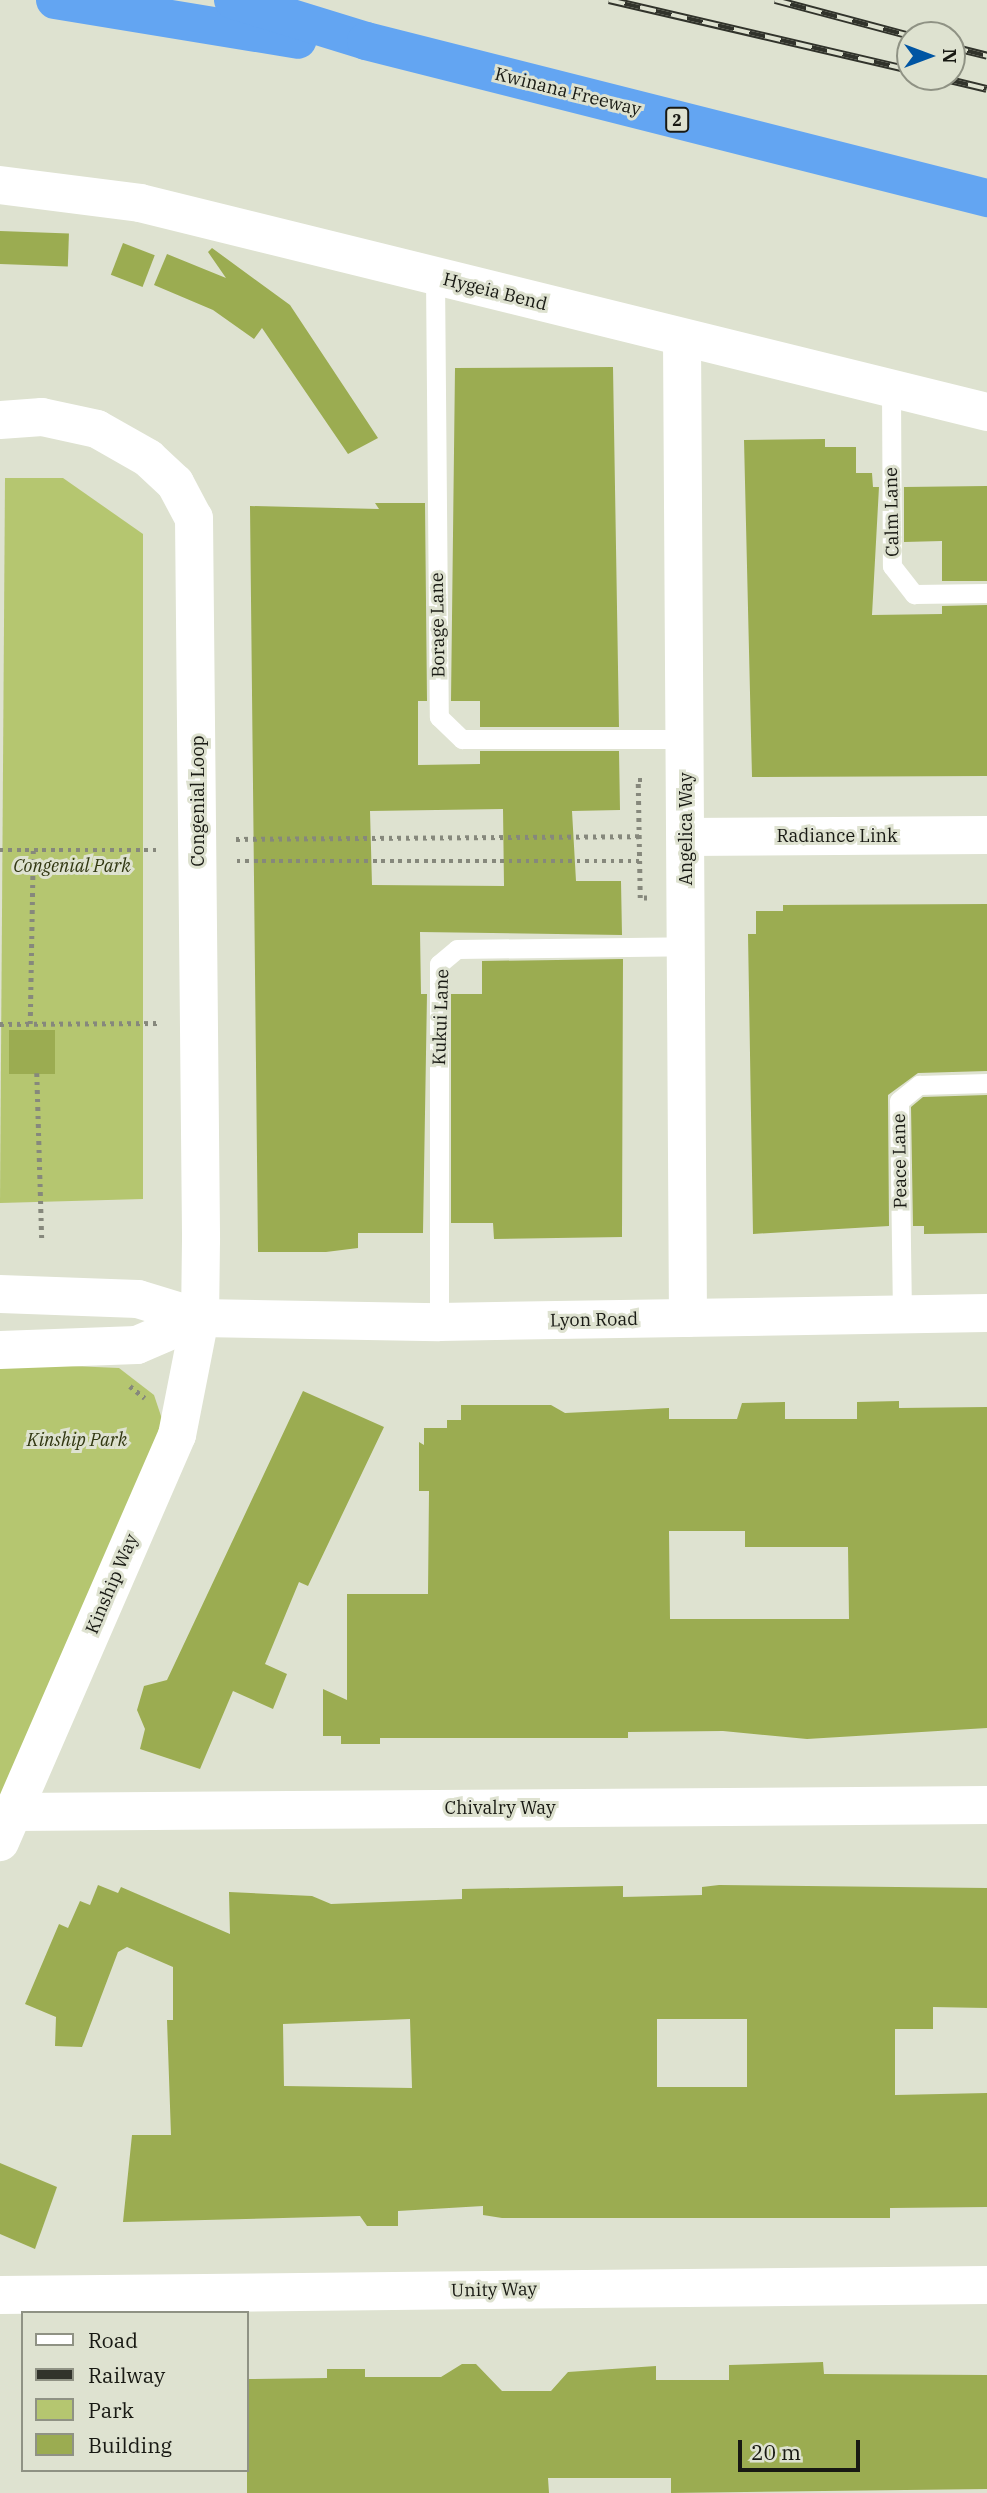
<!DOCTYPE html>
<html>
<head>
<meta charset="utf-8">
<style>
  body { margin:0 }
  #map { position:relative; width:987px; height:2493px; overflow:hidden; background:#dee2d0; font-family:"IBM Plex Serif",serif }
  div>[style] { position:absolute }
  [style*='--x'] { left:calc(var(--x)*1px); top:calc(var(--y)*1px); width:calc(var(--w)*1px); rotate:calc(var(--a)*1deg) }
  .green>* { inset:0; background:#b5c670 }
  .building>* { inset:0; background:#9bac51; transform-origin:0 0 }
  .path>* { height:4.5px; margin-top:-2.25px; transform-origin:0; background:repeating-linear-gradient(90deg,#86887c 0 3.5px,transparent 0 8.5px) }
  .lane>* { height:19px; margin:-9.5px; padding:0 9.5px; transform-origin:9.5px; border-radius:9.5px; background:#fff }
  .street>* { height:38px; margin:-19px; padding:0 19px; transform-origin:19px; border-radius:19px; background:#fff }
  .highway>* { height:38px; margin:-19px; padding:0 19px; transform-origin:19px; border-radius:19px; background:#63a5f2 }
  .rail>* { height:8px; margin-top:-4px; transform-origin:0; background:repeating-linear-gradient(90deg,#dee2d0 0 16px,#31332b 0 32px); box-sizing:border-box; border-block:2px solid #31332b }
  span { translate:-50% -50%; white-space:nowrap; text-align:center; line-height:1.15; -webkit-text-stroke:6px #dee2d0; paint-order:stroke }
  .shield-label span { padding:2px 5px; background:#dee2d0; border:2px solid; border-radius:5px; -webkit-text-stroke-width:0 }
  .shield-label { font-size:16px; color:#181913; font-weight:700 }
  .street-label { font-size:18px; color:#181913 }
  .park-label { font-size:18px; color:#313711; font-style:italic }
  .legend { position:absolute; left:21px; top:2311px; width:228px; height:161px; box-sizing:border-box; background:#dee2d0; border:2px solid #8f9284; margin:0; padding:9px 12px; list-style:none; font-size:21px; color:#181913 }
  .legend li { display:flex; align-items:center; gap:14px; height:35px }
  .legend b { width:35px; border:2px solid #8f9284 }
  .north { position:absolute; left:896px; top:21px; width:70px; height:70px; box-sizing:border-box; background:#dee2d0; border:2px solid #8f9284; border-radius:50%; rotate:90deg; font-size:19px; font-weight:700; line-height:28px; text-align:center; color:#181913 }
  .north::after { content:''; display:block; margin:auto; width:24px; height:32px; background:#0055a3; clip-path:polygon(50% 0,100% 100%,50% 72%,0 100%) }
  .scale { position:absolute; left:738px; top:2440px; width:122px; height:32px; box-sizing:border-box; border:4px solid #181913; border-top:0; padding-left:9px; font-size:21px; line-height:24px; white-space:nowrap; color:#181913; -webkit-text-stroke:5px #dee2d0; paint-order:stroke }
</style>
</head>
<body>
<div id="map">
  <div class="green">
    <i style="clip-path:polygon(5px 478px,63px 478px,143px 534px,143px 1199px,0 1203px)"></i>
    <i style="clip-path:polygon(0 1363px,119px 1368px,154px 1395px,162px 1419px,162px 1433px,0 1806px)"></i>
  </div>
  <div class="building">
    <i style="left:0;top:231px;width:69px;height:33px;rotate:2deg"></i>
    <i style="left:123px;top:243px;width:34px;height:34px;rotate:21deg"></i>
    <i style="clip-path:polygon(212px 248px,290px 305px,378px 438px,348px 454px,262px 328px,254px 339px,213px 310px,154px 285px,167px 254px,226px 278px,208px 252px)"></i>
    <i style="clip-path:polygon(613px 367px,619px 727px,480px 727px,480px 701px,451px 701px,455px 368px)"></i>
    <i style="clip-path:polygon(825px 439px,825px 447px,856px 447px,856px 473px,872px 473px,873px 487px,879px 487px,872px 615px,942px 614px,942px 606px,987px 605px,987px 776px,752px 777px,744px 440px)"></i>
    <i style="clip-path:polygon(987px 486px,987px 581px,942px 581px,942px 541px,904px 542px,904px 487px)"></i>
    <i style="clip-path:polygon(evenodd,375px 503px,425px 503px,427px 701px,418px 701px,418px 765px,480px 764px,480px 751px,619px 751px,620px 810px,572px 811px,576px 881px,621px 881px,622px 935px,420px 932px,421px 994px,427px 994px,423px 1233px,358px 1233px,358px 1248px,326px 1252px,258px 1252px,250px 506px,379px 509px,375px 503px,503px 809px,504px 886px,372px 885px,370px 811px,503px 809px)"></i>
    <i style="clip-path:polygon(987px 904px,987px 1071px,918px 1073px,888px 1095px,889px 1226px,753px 1234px,748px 934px,756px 934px,756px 911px,783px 911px,783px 905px)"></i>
    <i style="clip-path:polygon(623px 959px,622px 1237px,494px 1239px,493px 1223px,451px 1223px,451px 994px,482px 994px,482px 961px)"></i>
    <i style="left:9px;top:1030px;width:46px;height:44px"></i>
    <i style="clip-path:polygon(987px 1095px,987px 1233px,924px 1234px,924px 1226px,913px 1226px,911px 1107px,923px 1097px)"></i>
    <i style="clip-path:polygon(303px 1391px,384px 1427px,308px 1586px,299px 1582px,265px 1664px,287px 1674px,273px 1709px,233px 1691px,200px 1769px,140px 1749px,145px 1729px,137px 1710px,144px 1686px,167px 1680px)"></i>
    <i style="clip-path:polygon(evenodd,899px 1401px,899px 1408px,987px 1407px,987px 1728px,807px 1739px,723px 1731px,628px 1732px,628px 1738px,380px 1738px,380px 1744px,341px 1744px,341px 1736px,323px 1736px,323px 1689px,347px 1700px,347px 1594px,428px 1594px,429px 1491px,419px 1491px,419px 1442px,424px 1445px,424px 1428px,447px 1428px,447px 1420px,461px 1420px,461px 1405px,551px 1405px,565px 1413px,669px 1408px,669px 1419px,737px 1419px,742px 1403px,785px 1402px,785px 1419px,857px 1419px,857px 1402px,899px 1401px,669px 1531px,745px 1531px,745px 1547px,848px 1547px,849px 1619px,670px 1619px,669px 1531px)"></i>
    <i style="clip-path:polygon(evenodd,98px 1885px,118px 1893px,121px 1887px,230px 1934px,229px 1892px,312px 1896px,331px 1904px,462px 1899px,462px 1889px,623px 1886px,623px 1897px,702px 1895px,702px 1887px,719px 1885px,987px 1888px,987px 2008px,933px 2007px,933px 2029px,895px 2029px,895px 2095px,987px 2093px,987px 2207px,890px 2208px,890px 2218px,502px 2218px,483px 2215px,483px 2206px,398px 2211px,398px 2226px,367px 2226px,360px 2216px,123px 2222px,132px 2135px,171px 2135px,167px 2020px,173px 2020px,173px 1967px,127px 1947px,118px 1952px,82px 2047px,55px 2046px,56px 2017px,25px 2004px,59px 1924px,68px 1928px,80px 1901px,90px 1905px,98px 1885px,410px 2019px,412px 2088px,284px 2086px,283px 2024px,410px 2019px,98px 1885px,657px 2019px,747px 2019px,747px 2087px,657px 2087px,657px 2019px)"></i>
    <i style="clip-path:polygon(0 2163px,57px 2187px,35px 2249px,0 2234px)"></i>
    <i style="clip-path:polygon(823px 2362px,824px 2374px,987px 2375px,987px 2489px,671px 2493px,671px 2478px,548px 2478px,549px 2493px,247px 2493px,247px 2379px,327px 2378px,327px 2369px,365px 2369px,365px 2377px,441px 2377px,462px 2364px,476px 2364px,502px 2391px,551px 2391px,568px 2372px,656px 2366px,656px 2380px,729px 2380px,729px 2365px)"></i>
  </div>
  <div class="path">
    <i style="--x:236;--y:839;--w:403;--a:-0.4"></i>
    <i style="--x:0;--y:850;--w:156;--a:0"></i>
    <i style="--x:237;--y:861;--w:402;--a:0"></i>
    <i style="--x:647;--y:898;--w:7;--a:180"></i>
    <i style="--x:640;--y:898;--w:118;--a:-91"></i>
    <i style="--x:638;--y:780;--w:9;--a:0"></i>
    <i style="--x:0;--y:1024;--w:160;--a:-0.4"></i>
    <i style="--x:30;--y:1024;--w:174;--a:-89"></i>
    <i style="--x:37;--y:1073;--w:168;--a:88.3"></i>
    <i style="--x:130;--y:1386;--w:19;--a:39"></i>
  </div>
  <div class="lane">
    <i style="--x:435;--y:277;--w:440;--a:89.5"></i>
    <i style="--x:439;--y:717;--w:32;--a:44"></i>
    <i style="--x:462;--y:739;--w:224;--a:0"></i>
    <i style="--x:891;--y:390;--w:176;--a:89.7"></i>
    <i style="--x:892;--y:566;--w:36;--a:52"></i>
    <i style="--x:914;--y:594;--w:73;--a:-0.8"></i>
    <i style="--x:902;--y:1315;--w:214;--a:-90.8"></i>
    <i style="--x:899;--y:1101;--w:26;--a:-39"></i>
    <i style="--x:919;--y:1085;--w:68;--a:-1.7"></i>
    <i style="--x:439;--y:1322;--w:358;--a:-90"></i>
    <i style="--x:439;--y:964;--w:23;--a:-40"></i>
    <i style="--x:457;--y:949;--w:230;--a:-0.7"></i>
  </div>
  <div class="street">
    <i style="--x:0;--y:185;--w:141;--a:7.3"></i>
    <i style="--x:140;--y:203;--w:872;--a:13.86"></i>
    <i style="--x:682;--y:339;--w:979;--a:89.65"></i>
    <i style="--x:0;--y:420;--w:42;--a:-4.1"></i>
    <i style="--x:42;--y:417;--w:56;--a:12.3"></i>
    <i style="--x:97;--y:429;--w:59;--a:29.6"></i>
    <i style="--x:148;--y:458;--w:37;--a:43"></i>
    <i style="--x:175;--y:483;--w:40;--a:62"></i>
    <i style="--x:194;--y:518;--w:722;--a:89.44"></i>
    <i style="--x:201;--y:1240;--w:78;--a:90.7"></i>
    <i style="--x:200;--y:1318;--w:119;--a:101.1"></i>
    <i style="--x:177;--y:1435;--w:444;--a:113.5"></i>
    <i style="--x:686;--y:837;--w:301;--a:-0.4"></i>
    <i style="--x:0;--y:1294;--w:138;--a:2.1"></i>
    <i style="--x:138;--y:1299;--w:65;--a:17"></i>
    <i style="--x:200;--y:1318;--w:239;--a:1"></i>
    <i style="--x:439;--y:1322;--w:548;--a:-0.94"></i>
    <i style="--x:0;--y:1350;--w:137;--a:-2.1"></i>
    <i style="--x:137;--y:1345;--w:69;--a:-23.2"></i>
    <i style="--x:13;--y:1812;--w:974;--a:-0.41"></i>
    <i style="--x:0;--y:2295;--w:987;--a:-0.58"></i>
  </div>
  <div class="highway">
    <i style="--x:55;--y:0;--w:246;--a:9.3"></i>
    <i style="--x:233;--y:0;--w:139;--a:17.1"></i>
    <i style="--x:366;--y:41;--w:641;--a:14.19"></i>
  </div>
  <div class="rail">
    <i style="--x:609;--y:0;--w:309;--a:13.1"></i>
    <i style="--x:775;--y:0;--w:140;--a:14.9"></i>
    <i style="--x:952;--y:47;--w:36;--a:14"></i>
    <i style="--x:937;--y:77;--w:51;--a:13.5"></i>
  </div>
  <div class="shield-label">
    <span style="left:677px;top:120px">2</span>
  </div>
  <div class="street-label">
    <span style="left:568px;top:92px;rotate:14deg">Kwinana Freeway</span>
    <span style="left:495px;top:292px;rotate:14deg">Hygeia Bend</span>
    <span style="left:892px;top:512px;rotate:-91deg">Calm Lane</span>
    <span style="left:438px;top:625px;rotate:-91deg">Borage Lane</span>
    <span style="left:198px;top:801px;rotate:-90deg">Congenial Loop</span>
    <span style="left:686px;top:829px;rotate:-90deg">Angelica Way</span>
    <span style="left:837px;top:836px">Radiance Link</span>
    <span style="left:441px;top:1017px;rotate:-88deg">Kukui Lane</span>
    <span style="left:900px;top:1161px;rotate:-91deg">Peace Lane</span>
    <span style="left:594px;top:1320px;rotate:-1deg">Lyon Road</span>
    <span style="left:112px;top:1584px;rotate:-67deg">Kinship Way</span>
    <span style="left:500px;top:1808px">Chivalry Way</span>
    <span style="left:494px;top:2290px;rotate:-1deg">Unity Way</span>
  </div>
  <div class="park-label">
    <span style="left:72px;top:866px">Congenial Park</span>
    <span style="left:77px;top:1440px">Kinship Park</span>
  </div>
  <ul class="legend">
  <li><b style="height:9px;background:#fff"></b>Road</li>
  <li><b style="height:9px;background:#31332b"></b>Railway</li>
  <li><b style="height:19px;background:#b5c670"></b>Park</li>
  <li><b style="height:19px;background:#9bac51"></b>Building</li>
  </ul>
  <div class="north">N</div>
  <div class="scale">20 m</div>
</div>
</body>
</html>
